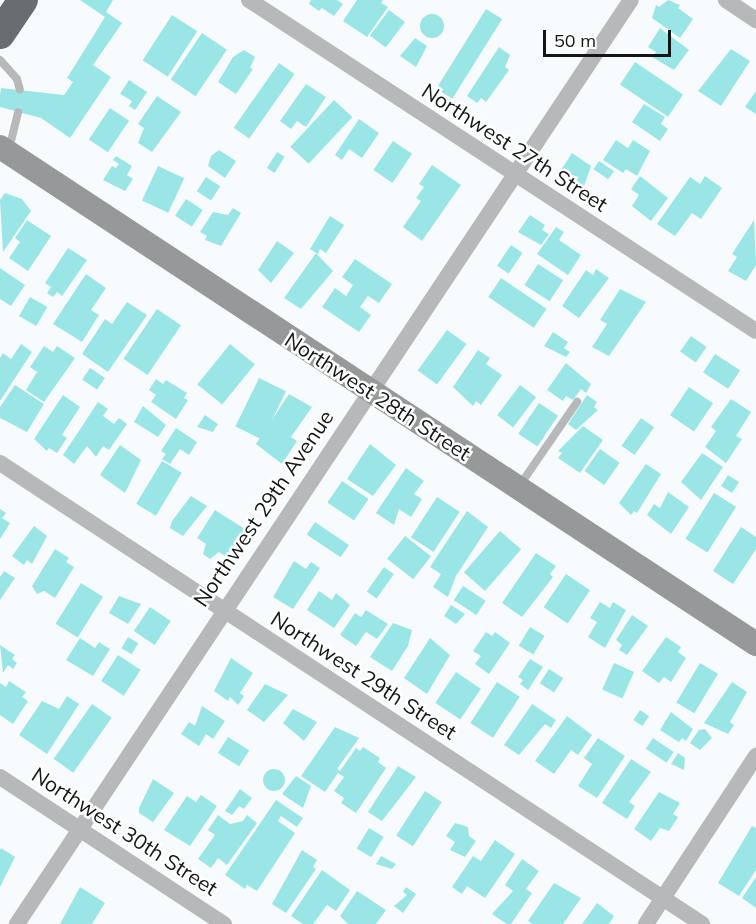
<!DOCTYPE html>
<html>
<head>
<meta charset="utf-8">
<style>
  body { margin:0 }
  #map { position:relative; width:756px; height:924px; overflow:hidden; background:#f7fbfd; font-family:Mulish,sans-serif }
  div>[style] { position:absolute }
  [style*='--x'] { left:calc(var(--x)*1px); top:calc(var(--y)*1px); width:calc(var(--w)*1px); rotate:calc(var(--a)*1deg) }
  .building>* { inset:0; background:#9ae6e7; transform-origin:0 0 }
  .round { border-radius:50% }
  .lane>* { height:8px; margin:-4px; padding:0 4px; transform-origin:4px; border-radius:4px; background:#b7b8b9 }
  .street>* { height:16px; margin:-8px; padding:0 8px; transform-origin:8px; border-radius:8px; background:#b7b8b9 }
  .secondary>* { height:24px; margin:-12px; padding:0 12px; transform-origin:12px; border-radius:12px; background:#96989a }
  .highway>* { height:30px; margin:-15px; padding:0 15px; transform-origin:15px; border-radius:15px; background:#6a6d70 }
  span { translate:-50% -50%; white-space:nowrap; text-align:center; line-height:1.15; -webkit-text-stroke:5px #fff; paint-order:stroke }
  .street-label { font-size:21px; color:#141616 }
  .scale { position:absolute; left:543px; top:30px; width:128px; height:27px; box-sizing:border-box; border:3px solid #141616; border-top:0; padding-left:8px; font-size:18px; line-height:21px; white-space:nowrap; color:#141616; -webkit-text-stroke:4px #fff; paint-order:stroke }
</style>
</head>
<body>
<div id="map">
  <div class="building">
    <i style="clip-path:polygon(80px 0,113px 0,106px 12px,122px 23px,93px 65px,111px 77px,70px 138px,41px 118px,0 107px,0 95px,1px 88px,64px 95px,73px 82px,67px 78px,105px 17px)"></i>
    <i style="clip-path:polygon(311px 0,337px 0,343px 4px,334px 16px,322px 8px,319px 11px,309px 4px)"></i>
    <i style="clip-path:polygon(357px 0,383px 0,381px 3px,388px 7px,367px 37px,343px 21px)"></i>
    <i style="clip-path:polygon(668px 0,680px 5px,678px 8px,693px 19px,680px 38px,652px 18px,656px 5px,659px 7px)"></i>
    <i style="left:486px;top:9px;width:19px;height:94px;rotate:32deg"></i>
    <i style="left:389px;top:10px;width:20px;height:32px;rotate:37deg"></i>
    <i class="round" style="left:420px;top:14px;width:24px;height:24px"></i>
    <i style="left:172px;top:15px;width:30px;height:54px;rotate:33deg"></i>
    <i style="clip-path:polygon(660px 28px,689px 50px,674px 70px,652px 57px,656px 52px,648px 47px)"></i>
    <i style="left:202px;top:33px;width:30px;height:56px;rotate:34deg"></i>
    <i style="clip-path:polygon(415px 38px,427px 46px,416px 67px,400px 56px)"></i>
    <i style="clip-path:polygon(499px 47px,510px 55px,505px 67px,509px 70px,486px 102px,481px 98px,477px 103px,467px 96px)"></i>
    <i style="clip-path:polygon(731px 49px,750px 61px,721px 106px,698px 91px)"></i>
    <i style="clip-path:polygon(244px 50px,255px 57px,250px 68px,253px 69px,236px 94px,218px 82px,233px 57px)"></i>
    <i style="left:635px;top:62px;width:58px;height:27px;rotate:34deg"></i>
    <i style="left:279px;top:63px;width:19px;height:79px;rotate:35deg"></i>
    <i style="clip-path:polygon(129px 80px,147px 92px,135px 110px,129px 106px,132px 101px,120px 94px)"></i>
    <i style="clip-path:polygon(306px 84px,326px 97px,306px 127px,297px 121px,291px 129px,280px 121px)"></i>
    <i style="clip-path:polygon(756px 91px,756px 114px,745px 107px)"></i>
    <i style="clip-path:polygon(157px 96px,181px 112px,152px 152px,138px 143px,144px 128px,138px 124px)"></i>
    <i style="left:334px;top:100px;width:25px;height:64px;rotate:43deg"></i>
    <i style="clip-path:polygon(644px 104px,665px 117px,661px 124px,668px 129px,660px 141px,632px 122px)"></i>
    <i style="left:110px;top:108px;width:23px;height:38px;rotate:34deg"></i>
    <i style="clip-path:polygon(359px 119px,379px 133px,362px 158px,349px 149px,342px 160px,335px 155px)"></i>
    <i style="clip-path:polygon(616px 140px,628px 148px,633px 140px,650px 151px,637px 176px,626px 169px,623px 173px,603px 160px)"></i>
    <i style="left:393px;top:141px;width:23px;height:35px;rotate:34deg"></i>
    <i style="clip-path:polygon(219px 150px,236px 161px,225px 178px,208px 166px,211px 156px)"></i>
    <i style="left:277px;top:152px;width:9px;height:19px;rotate:32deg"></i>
    <i style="clip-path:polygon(572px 153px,591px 166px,584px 186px,561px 170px)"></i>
    <i style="clip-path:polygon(116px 156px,132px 166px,127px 175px,133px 179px,125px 191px,103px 180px,112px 166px,116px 168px,119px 164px,113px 160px)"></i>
    <i style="left:599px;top:161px;width:18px;height:10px;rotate:34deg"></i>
    <i style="clip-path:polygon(432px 165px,461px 185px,422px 241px,403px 227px,421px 201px,416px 198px,424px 187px,419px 184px)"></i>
    <i style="left:158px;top:166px;width:29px;height:38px;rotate:25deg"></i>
    <i style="clip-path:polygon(640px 176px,668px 198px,651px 221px,632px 206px,639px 195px,631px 189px)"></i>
    <i style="clip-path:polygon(705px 176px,722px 188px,701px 219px,692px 213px,675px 236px,657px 224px,690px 177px,700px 184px)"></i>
    <i style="left:206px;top:177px;width:17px;height:17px;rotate:33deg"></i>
    <i style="clip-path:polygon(5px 193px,22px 199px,31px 211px,3px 252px,0 200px)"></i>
    <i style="left:186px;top:199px;width:20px;height:20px;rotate:33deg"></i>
    <i style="clip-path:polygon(233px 208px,241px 213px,221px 246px,205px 240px,207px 236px,200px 232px,213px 212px,228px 215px)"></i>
    <i style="clip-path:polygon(530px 215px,545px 225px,542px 230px,549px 234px,541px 245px,518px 232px)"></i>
    <i style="clip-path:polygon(330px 216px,344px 225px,326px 253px,320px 249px,318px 254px,310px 249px)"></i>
    <i style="clip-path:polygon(27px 220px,51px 236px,28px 271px,9px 258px,20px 242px,15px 238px)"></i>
    <i style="clip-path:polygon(754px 220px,756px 265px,746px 281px,728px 271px,737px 257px,732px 254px)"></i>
    <i style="clip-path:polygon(556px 227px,564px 232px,559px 240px,581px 255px,568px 275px,537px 254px)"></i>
    <i style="clip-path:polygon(277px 241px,294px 253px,271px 283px,258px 270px)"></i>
    <i style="left:511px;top:245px;width:14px;height:25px;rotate:34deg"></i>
    <i style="clip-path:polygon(68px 248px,87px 260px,62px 296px,57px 292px,53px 297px,47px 293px,51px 287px,45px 283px)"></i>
    <i style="clip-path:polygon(316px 253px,333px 271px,301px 309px,284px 298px)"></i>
    <i style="clip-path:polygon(355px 259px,392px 284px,379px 303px,368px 296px,360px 307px,371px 315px,359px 332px,322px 307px,335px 288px,346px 296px,353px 285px,342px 277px)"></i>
    <i style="left:538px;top:264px;width:30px;height:25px;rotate:33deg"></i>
    <i style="clip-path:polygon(0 268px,25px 285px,11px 306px,0 299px)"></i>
    <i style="clip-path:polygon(596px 269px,609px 278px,579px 318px,562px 306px,586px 270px,593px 275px)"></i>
    <i style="clip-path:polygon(86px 274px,106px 288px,91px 310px,99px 315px,82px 342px,53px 324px)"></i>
    <i style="left:501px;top:278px;width:55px;height:23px;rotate:34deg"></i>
    <i style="clip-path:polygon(620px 289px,646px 302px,609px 356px,592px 347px,607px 324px,600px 320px)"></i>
    <i style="left:30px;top:297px;width:20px;height:22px;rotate:30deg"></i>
    <i style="clip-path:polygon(127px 302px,147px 315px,108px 372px,82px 354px,105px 319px,112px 324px)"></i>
    <i style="left:157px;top:309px;width:29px;height:60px;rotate:34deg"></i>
    <i style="left:447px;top:330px;width:24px;height:50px;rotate:36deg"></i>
    <i style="clip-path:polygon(553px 332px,568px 342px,564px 348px,570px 352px,566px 357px,544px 346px)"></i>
    <i style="left:691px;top:336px;width:19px;height:19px;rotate:35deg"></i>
    <i style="clip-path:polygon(21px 344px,32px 352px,0 401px,0 358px,3px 353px,11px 359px)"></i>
    <i style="left:230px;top:344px;width:32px;height:52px;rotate:39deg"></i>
    <i style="clip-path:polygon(44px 346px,53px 352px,57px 346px,75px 358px,44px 402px,26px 390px,37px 372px,30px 367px)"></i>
    <i style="clip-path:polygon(478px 350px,490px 358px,486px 364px,502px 375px,481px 405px,476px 401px,473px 406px,453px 387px)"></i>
    <i style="left:715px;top:354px;width:30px;height:22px;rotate:33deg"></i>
    <i style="clip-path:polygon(566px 363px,591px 384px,586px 393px,581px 389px,573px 400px,566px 396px,563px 401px,547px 390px)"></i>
    <i style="left:90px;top:368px;width:18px;height:14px;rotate:34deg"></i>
    <i style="left:259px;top:378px;width:30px;height:54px;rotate:26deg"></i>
    <i style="clip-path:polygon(156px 379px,163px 384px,166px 380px,187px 393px,184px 398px,188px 400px,176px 419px,151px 402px,156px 395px,149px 390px)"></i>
    <i style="clip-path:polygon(15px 385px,44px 404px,27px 432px,0 418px,0 407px)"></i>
    <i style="left:520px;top:385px;width:20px;height:38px;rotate:37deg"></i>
    <i style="left:689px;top:387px;width:29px;height:34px;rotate:34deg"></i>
    <i style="clip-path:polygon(289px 394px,312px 407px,291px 437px,297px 441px,282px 464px,256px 444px)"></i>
    <i style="clip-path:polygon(63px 395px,80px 407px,62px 435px,67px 438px,57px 453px,49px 448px,47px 451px,34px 439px)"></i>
    <i style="clip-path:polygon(587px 395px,597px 402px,594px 407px,598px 410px,576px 430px,568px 424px)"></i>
    <i style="clip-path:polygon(731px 399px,751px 412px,736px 436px,742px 439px,726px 463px,705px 447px,716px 431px,711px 427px)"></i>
    <i style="clip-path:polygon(98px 402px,108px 409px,103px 416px,114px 424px,119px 418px,127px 424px,109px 450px,103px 446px,96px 457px,87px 446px,74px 464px,63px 455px)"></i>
    <i style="left:539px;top:403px;width:23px;height:37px;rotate:34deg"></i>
    <i style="clip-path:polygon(143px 406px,166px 425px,158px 437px,134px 422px)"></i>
    <i style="clip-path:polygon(205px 415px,218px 424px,213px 432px,197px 427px)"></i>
    <i style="left:641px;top:418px;width:16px;height:34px;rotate:35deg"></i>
    <i style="clip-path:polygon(583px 426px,603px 440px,580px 473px,558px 458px,562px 453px,558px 451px)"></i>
    <i style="clip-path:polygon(176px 428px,197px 442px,189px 455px,180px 449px,170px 464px,162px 459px,166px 454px,161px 451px)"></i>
    <i style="clip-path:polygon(370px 444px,396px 465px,373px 496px,347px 479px)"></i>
    <i style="clip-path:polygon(120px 445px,141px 460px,125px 493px,100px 475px)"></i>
    <i style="left:600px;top:449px;width:24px;height:27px;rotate:35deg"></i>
    <i style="clip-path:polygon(702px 453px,723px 467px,701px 500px,681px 482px)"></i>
    <i style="left:162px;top:461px;width:23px;height:50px;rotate:31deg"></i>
    <i style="clip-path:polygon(646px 464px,661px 474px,637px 513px,634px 511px,631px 515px,619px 503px)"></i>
    <i style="clip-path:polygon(406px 468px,424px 481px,414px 494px,422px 499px,411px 517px,399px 509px,394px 525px,376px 513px)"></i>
    <i style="left:728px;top:475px;width:13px;height:13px;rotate:32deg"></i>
    <i style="left:342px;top:481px;width:32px;height:26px;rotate:34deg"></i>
    <i style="clip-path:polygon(668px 492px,689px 507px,671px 534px,647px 515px,654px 504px,660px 508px)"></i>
    <i style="left:714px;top:493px;width:26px;height:54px;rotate:32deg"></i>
    <i style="clip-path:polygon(191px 496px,207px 506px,183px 536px,170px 528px,172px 521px)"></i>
    <i style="left:437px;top:497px;width:27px;height:48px;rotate:33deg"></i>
    <i style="clip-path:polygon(0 509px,6px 513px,2px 518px,10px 523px,0 539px)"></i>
    <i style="clip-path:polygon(215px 510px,245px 529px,227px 557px,219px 552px,210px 559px,203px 554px,206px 544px,197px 538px)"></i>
    <i style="clip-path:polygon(467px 511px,488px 527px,456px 576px,448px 597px,433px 587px,441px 574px,430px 567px)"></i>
    <i style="left:315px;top:522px;width:41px;height:15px;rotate:34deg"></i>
    <i style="clip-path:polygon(34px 526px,47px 536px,32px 564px,27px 560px,24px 565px,12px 556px)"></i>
    <i style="clip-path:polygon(741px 527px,756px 537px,756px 549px,733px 584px,713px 571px)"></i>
    <i style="left:500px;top:531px;width:28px;height:55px;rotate:41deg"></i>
    <i style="left:405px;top:536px;width:33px;height:29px;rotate:38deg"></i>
    <i style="clip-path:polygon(55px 549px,69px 558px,66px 562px,74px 567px,55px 598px,44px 591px,37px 594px,32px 586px)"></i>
    <i style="clip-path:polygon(536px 553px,556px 566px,550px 574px,553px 577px,522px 617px,502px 603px)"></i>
    <i style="clip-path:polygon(294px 561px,306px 569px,311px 562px,320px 568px,293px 609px,273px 597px)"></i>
    <i style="left:384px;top:567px;width:12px;height:30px;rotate:35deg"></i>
    <i style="clip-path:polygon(4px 571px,15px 578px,0 600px,0 577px)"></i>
    <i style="left:566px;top:574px;width:29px;height:40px;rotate:34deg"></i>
    <i style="left:81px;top:583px;width:26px;height:48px;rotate:32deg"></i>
    <i style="left:463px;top:586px;width:27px;height:17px;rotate:33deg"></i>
    <i style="clip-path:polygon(319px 591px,332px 600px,336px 593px,350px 605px,334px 628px,307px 610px)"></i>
    <i style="clip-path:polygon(119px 596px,141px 604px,128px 624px,109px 613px)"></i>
    <i style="clip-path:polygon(600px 602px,610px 608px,613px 602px,626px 610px,605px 648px,588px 637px,597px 622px,590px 618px)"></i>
    <i style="clip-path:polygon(451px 605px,465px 614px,456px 624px,444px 616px)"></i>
    <i style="left:150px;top:607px;width:25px;height:29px;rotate:34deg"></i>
    <i style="clip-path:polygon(366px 610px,388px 624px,377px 639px,366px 632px,356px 646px,340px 635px,355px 613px,361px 617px)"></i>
    <i style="clip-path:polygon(632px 615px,648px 626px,627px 655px,619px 650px,622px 645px,616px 640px)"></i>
    <i style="clip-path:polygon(393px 623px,412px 630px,408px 646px,392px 671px,370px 657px)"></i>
    <i style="left:530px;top:627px;width:17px;height:22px;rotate:31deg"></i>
    <i style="clip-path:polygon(486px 632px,492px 636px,495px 632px,510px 643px,489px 674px,475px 664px,481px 656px,473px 651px)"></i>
    <i style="left:128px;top:637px;width:12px;height:13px;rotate:31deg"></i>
    <i style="clip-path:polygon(666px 637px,681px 647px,678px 652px,686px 658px,671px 682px,664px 677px,659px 683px,642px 671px)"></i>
    <i style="clip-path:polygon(80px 638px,95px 648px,99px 642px,110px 649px,93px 676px,66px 660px)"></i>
    <i style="clip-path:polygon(430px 638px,450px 655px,427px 694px,404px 678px)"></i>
    <i style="clip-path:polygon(0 645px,15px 655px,12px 659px,17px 663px,13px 669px,8px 665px,3px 673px)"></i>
    <i style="left:118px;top:655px;width:27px;height:31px;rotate:33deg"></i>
    <i style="clip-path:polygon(231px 658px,253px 673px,240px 693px,244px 696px,238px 705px,230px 697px,228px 701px,214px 691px)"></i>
    <i style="clip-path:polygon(530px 659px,543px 667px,528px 690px,520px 684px,523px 680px,518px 677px)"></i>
    <i style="left:614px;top:663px;width:22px;height:29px;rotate:24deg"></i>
    <i style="left:700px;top:663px;width:21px;height:46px;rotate:31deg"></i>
    <i style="left:549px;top:669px;width:17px;height:17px;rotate:33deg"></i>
    <i style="left:456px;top:672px;width:30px;height:37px;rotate:34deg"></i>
    <i style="clip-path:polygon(9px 681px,26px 692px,22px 697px,28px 701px,13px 724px,0 715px,0 683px,6px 687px)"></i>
    <i style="left:497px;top:682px;width:27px;height:49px;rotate:33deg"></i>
    <i style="clip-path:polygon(732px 682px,747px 692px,730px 722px,734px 725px,728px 734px,704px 723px)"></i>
    <i style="clip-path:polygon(265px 684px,288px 695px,264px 722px,247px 710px)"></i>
    <i style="clip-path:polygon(67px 696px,79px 704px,47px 754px,19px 735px,42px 701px,59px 709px)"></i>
    <i style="left:92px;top:704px;width:24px;height:67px;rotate:35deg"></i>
    <i style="clip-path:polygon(532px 704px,556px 720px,551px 728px,545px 724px,519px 755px,504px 745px)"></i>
    <i style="clip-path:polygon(202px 706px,225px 721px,213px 739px,206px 734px,199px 746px,181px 734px,189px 722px,195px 726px)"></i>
    <i style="clip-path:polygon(293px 709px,317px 722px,304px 741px,283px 723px)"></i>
    <i style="left:640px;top:710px;width:11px;height:12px;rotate:34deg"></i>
    <i style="clip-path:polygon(671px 712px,693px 729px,686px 741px,682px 738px,679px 742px,660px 730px)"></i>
    <i style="clip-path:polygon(567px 716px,592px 735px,578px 755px,571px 750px,554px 774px,535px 761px)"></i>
    <i style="clip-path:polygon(335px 727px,359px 738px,337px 769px,340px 771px,356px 748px,360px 751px,363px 747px,380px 758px,378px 762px,386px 768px,356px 813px,341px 803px,344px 798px,334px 791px,344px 777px,338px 773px,325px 792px,301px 776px)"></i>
    <i style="clip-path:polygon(705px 729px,712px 738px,700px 750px,690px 743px,699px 730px)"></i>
    <i style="left:228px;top:737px;width:25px;height:19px;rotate:32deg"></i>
    <i style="clip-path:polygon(598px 738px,625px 756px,597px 798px,578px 786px,592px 764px,584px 758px)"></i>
    <i style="left:653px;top:738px;width:25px;height:13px;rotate:34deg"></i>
    <i style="clip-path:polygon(678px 753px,685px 758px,684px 770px,671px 764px)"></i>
    <i style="clip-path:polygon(631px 759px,651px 772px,629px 802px,635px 806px,627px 819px,602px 803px)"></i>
    <i style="clip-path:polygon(398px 766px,416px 777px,382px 821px,368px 812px)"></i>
    <i class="round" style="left:263px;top:769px;width:22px;height:22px"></i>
    <i style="clip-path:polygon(296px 776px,311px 786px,303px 808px,282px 794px)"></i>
    <i style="clip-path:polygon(153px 779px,174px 793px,153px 822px,139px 813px,139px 808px)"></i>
    <i style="clip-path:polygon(240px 789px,252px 798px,244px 809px,239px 806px,232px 815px,225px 811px)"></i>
    <i style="left:425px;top:791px;width:20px;height:53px;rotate:33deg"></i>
    <i style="clip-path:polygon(659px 792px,680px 803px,673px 814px,678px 817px,669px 831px,660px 828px,651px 841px,634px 829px)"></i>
    <i style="clip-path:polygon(201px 795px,217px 806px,190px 846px,164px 830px,187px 796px,196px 802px)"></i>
    <i style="clip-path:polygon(276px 800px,303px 818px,297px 827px,281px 816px,278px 821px,295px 833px,257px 891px,247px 885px,245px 889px,225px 875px)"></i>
    <i style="clip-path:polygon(218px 815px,230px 824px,243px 821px,247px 815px,257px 823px,227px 865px,218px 858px,211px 868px,198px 859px,215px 835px,208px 830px)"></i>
    <i style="clip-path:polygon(455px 823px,468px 827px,469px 836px,476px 841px,465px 857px,450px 850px,455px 842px,446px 836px)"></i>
    <i style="clip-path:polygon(752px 826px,756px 828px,756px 870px,739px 896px,718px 883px)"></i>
    <i style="left:369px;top:828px;width:17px;height:24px;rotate:31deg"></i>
    <i style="clip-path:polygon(495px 840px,515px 854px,485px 898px,467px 886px,462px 894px,452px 887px,473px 856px,481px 861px)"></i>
    <i style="clip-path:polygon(1px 848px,15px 857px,0 887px,0 850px)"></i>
    <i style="clip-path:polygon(302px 850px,317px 860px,313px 867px,316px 869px,286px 913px,272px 904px)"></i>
    <i style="clip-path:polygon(381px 856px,396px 864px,392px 869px,376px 864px)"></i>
    <i style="clip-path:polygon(522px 859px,539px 871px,526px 889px,532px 893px,511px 924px,507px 924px,492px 914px,513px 891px,505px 885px)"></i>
    <i style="clip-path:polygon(322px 870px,350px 890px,336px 911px,327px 905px,313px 924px,303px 924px,291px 916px)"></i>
    <i style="clip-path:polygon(756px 877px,756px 908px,742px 898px)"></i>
    <i style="clip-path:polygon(554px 883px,581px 898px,563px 924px,533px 924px,528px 921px)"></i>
    <i style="clip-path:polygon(80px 887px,105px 903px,92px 924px,60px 924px)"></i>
    <i style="clip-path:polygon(406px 887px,416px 894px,403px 913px,394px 906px,407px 895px,403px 892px)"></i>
    <i style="clip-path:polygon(357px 891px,386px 910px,376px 924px,348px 924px,340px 916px)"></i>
    <i style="clip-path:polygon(597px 903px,614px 916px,609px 924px,582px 924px)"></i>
  </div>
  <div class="lane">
    <i style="--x:0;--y:60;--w:25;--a:48"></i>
    <i style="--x:17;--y:79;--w:11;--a:75"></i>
    <i style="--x:9;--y:149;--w:38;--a:-76"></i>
    <i style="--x:520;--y:485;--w:101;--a:-55.5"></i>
  </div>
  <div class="street">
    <i style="--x:249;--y:0;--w:605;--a:33.14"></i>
    <i style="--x:726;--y:0;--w:36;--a:34"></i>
    <i style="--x:0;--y:463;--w:840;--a:33.29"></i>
    <i style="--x:0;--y:777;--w:268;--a:33.3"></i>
    <i style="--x:17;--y:924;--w:1109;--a:-56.4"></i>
    <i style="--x:646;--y:924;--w:201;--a:-56.8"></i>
  </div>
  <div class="secondary">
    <i style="--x:0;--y:147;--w:905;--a:33.32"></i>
  </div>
  <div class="highway">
    <i style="--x:0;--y:34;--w:41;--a:-55.9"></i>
  </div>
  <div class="street-label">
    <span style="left:515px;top:147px;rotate:33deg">Northwest 27th Street</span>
    <span style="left:378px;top:396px;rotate:33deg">Northwest 28th Street</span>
    <span style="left:263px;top:508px;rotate:-56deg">Northwest 29th Avenue</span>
    <span style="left:364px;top:675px;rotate:33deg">Northwest 29th Street</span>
    <span style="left:125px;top:831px;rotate:33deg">Northwest 30th Street</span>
  </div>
  <div class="scale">50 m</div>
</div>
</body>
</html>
